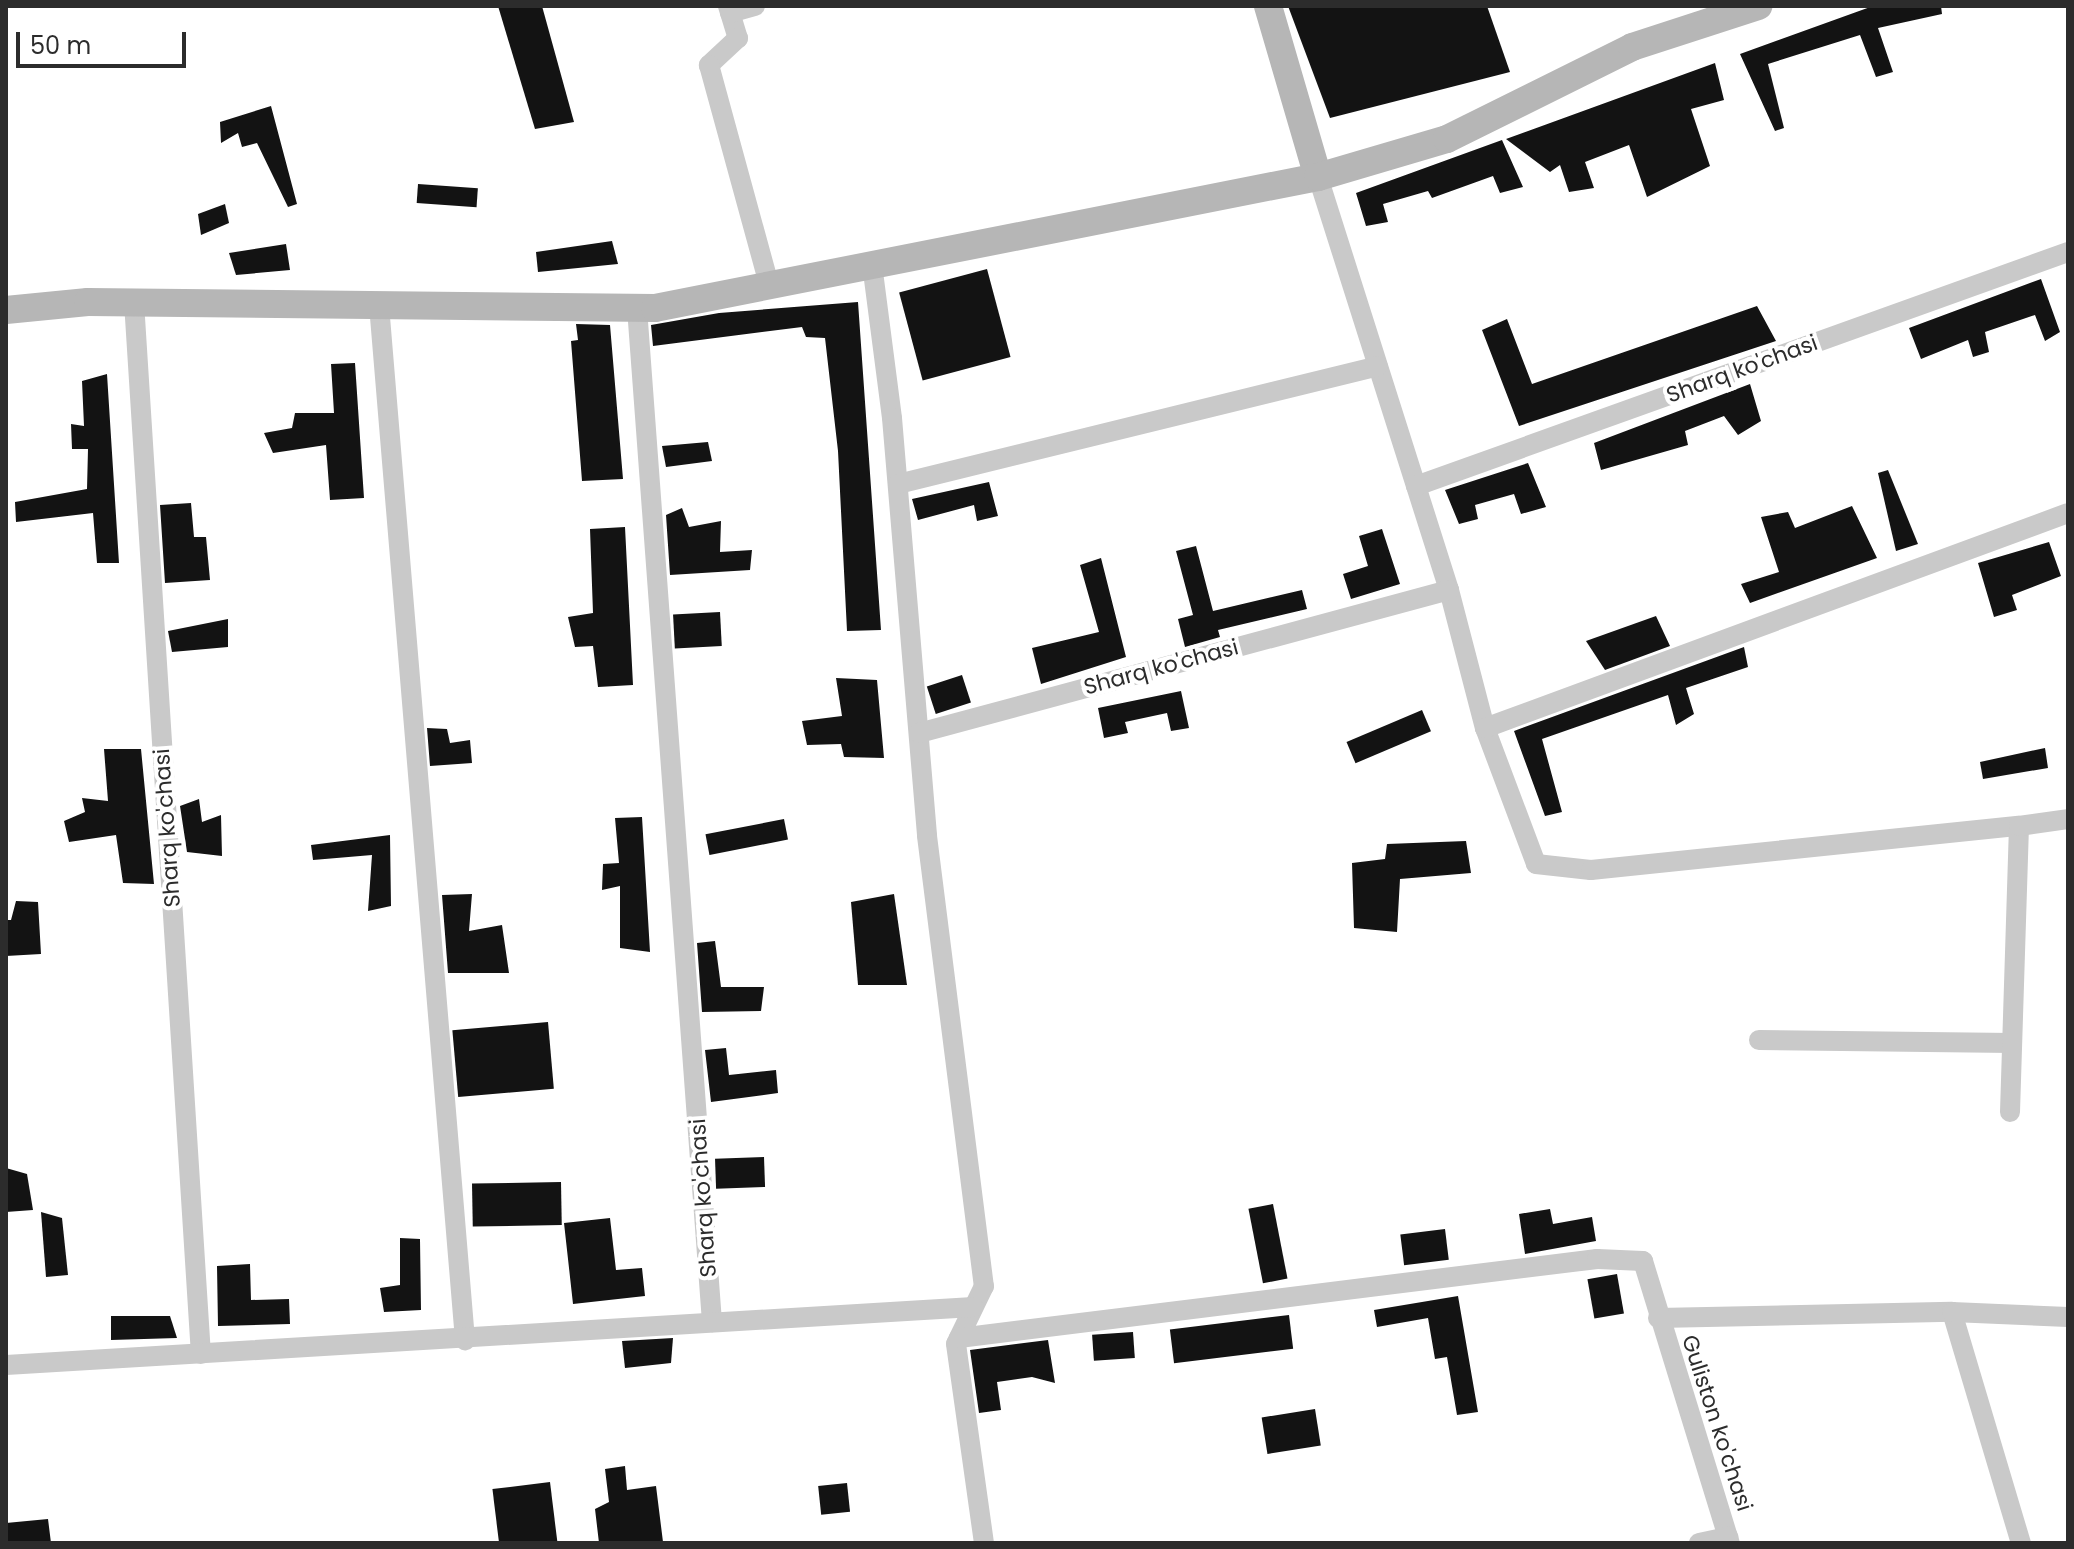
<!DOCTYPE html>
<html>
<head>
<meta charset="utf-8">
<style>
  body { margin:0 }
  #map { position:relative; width:2074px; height:1549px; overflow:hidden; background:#fff; font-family:Poppins,sans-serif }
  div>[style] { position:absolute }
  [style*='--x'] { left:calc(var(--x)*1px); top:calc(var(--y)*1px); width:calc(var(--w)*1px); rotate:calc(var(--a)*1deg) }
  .building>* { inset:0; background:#131313; transform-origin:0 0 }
  .street>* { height:20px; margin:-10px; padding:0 10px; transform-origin:10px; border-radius:10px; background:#c9c9c9 }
  .secondary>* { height:28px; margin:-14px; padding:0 14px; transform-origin:14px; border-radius:14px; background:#b6b6b6 }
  span { translate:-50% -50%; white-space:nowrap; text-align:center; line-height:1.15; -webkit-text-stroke:8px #fff; paint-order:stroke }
  .street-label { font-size:22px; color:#2c2c2c }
  .frame { position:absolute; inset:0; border:8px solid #2c2c2c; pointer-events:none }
  .scale { position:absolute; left:16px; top:32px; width:170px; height:36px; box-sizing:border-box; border:4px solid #2c2c2c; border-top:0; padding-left:10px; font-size:24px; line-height:28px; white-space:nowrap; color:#2c2c2c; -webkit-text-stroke:6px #fff; paint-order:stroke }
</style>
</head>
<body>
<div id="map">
  <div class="building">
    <i style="clip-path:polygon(498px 6px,542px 6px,574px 122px,535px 129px)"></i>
    <i style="clip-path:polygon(1288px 6px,1487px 6px,1510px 72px,1330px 118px)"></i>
    <i style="clip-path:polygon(1873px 6px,1941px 6px,1942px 14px,1878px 28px,1893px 72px,1876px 77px,1860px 35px,1768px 64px,1784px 128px,1775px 131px,1740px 54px)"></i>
    <i style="clip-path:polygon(1715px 63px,1724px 100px,1691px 109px,1710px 166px,1647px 197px,1629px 145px,1585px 162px,1594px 188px,1569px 192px,1560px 165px,1550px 172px,1506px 139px)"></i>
    <i style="clip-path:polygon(271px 106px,297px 204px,288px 207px,257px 143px,242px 147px,238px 133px,221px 143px,220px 122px)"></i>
    <i style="clip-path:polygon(1502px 140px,1523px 187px,1500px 193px,1493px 176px,1432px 198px,1428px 191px,1383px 204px,1388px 222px,1366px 226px,1356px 193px)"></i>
    <i style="left:418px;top:184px;width:60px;height:19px;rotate:4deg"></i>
    <i style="clip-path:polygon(225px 204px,229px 223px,201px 235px,198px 214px)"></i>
    <i style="clip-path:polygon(612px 241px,618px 264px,538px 272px,536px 252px)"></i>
    <i style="clip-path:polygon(286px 244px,290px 270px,236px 275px,229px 253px)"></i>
    <i style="left:987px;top:269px;width:91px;height:91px;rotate:75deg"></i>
    <i style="clip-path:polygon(2041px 279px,2060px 332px,2045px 341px,2035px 315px,1985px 332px,1989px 352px,1973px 357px,1968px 340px,1921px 359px,1909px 328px)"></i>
    <i style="clip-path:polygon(858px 302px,881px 630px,847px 631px,838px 451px,825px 338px,806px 337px,802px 327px,653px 346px,651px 325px,719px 313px)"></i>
    <i style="clip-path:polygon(1757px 306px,1776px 341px,1519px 426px,1482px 330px,1507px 319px,1532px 384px)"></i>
    <i style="clip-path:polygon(576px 324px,610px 325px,623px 479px,582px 481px,571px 341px,578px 340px)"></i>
    <i style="clip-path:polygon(355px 363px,364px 498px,330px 500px,326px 445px,273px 453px,264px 433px,292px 428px,295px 413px,334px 413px,331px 364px)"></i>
    <i style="clip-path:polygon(107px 374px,119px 563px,97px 563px,93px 513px,16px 522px,15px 502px,87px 489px,88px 449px,72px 449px,71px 424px,84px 426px,82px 381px)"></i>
    <i style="clip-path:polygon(1750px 384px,1761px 421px,1738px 435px,1724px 416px,1685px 431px,1688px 445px,1601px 470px,1594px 443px)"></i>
    <i style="clip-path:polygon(708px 442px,712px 461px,666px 467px,662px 446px)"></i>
    <i style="clip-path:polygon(1528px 463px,1546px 507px,1521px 514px,1514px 494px,1475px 505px,1478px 519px,1459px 524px,1445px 490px)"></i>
    <i style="clip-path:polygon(1888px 470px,1918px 544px,1896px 551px,1878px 473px)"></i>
    <i style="clip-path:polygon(989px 482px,998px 516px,977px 521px,974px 505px,918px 520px,912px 499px)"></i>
    <i style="clip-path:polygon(191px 503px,194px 537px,206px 537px,210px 580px,165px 583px,160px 505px)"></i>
    <i style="clip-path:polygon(1852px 506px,1877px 558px,1750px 603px,1741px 584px,1779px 572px,1761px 517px,1788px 512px,1795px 528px)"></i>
    <i style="clip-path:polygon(682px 508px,689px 527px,721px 521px,720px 552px,752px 550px,750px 570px,670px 575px,666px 515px)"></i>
    <i style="clip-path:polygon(625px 527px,633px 685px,598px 687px,593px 646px,575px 647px,568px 617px,593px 613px,590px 529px)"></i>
    <i style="clip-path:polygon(1382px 529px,1400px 584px,1351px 599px,1343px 574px,1368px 566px,1359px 536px)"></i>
    <i style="clip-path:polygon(2049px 542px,2061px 576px,2012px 595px,2017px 610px,1994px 617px,1978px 563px)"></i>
    <i style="clip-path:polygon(1196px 546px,1213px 611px,1302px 590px,1307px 609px,1218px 630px,1220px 637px,1185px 647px,1178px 619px,1193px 615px,1176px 551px)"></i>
    <i style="clip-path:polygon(1101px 558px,1126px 657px,1041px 684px,1032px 648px,1099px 632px,1080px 565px)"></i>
    <i style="left:720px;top:612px;width:34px;height:47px;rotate:87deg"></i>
    <i style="clip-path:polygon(1656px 616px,1670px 646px,1605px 670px,1586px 641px)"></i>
    <i style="clip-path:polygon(228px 619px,228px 647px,172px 652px,168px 631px)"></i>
    <i style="clip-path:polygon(1744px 647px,1748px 667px,1686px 688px,1694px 714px,1676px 725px,1668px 695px,1542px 739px,1562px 812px,1545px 816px,1514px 731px)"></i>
    <i style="left:962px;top:675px;width:29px;height:37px;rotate:72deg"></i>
    <i style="clip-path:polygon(836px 678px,877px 680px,884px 758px,844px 757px,841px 744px,807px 745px,802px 721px,842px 716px)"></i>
    <i style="clip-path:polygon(1181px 691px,1189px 728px,1171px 731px,1167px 713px,1125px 722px,1128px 733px,1104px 738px,1098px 708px)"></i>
    <i style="left:1422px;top:710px;width:23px;height:82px;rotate:67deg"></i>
    <i style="clip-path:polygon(427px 728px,447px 729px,450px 743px,470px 740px,472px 763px,430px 766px)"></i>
    <i style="clip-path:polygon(2045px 748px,2048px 768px,1983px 779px,1980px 762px)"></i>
    <i style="clip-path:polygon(104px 749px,141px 749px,154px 884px,123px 883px,116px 835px,69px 842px,64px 821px,85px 812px,82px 798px,108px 801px)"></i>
    <i style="clip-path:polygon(199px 799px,202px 822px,221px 815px,222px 856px,187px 852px,180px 806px)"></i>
    <i style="clip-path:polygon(642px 817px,650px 952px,620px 948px,620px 886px,602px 890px,603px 864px,619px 863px,615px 818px)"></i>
    <i style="left:784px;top:819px;width:21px;height:80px;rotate:79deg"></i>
    <i style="clip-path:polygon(390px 835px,391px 906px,368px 911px,372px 855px,313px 860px,311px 845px)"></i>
    <i style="clip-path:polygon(1466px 841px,1471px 873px,1400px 879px,1397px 932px,1354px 928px,1352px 863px,1385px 859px,1387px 844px)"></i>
    <i style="clip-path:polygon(472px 894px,469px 931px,502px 925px,509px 973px,448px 973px,442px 895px)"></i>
    <i style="clip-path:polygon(894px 894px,907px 985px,858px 985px,851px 902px)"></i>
    <i style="clip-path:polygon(16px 901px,38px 902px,41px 954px,6px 956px,6px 920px,11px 920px)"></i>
    <i style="clip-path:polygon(715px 941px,721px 987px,764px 987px,761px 1011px,702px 1012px,697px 943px)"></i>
    <i style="left:548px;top:1022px;width:67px;height:96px;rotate:85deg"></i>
    <i style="clip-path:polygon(726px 1048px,729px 1075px,776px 1070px,778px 1093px,711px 1102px,705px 1050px)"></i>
    <i style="left:764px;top:1157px;width:30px;height:49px;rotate:88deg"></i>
    <i style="clip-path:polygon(6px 1168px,27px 1174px,33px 1210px,6px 1212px)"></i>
    <i style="left:561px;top:1182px;width:43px;height:89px;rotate:89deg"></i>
    <i style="left:1273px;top:1204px;width:76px;height:25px;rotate:79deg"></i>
    <i style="clip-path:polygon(1550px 1209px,1553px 1224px,1592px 1217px,1596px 1241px,1525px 1254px,1519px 1214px)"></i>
    <i style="clip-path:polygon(41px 1212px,62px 1218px,68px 1275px,46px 1277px)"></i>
    <i style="clip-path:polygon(610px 1218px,616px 1270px,642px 1268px,645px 1296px,573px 1304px,564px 1223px)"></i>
    <i style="left:1445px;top:1229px;width:31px;height:45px;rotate:83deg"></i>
    <i style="clip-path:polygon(400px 1238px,420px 1239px,421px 1310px,384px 1312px,380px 1288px,400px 1285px)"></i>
    <i style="clip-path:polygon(250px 1264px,251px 1300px,289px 1299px,290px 1324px,218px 1326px,217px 1266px)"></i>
    <i style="left:1617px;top:1274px;width:40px;height:30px;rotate:80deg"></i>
    <i style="clip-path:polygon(1458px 1296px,1478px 1412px,1457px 1415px,1447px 1357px,1435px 1359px,1428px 1318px,1377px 1327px,1374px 1310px)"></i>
    <i style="left:1289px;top:1315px;width:34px;height:120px;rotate:83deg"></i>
    <i style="clip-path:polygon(111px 1316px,170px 1316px,177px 1338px,111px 1340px)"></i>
    <i style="left:1133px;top:1332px;width:26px;height:41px;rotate:86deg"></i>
    <i style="clip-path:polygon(673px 1338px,671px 1363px,625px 1368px,622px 1341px)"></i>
    <i style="clip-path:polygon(1048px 1340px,1055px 1383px,1032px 1377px,997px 1382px,1001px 1410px,979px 1413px,970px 1350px)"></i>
    <i style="left:1315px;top:1409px;width:37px;height:54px;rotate:81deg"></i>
    <i style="clip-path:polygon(625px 1466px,627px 1490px,656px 1486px,663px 1542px,599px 1543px,595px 1509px,609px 1502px,605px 1469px)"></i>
    <i style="left:550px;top:1482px;width:61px;height:58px;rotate:83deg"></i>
    <i style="left:847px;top:1483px;width:29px;height:29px;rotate:84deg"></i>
    <i style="clip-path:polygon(48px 1519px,51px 1543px,6px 1543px,6px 1523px)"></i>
  </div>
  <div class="street">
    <i style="--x:728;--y:6;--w:34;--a:73"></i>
    <i style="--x:738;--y:38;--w:40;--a:137"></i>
    <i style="--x:709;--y:65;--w:228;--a:74.7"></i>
    <i style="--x:730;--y:13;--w:26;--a:-16"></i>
    <i style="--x:1318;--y:177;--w:433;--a:72.4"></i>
    <i style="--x:1449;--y:590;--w:143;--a:75.4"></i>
    <i style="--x:1485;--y:728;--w:145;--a:69.4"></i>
    <i style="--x:1536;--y:864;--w:55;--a:6.2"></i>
    <i style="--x:1591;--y:870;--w:430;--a:-5.9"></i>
    <i style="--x:872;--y:264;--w:155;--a:82.6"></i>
    <i style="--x:892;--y:418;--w:419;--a:85.2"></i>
    <i style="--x:927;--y:836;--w:454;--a:82.8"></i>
    <i style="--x:984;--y:1286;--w:64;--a:115.8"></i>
    <i style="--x:956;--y:1344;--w:201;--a:82"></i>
    <i style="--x:134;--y:302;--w:1054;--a:86.36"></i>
    <i style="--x:379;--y:305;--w:1039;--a:85.25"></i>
    <i style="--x:637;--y:308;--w:1017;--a:85.77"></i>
    <i style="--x:898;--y:484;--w:494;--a:-13.8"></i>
    <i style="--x:1416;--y:486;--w:693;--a:-19.74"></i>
    <i style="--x:1485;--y:728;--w:621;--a:-20.24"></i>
    <i style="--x:919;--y:733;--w:549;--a:-15.1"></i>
    <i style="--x:1759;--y:1040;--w:253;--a:0.7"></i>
    <i style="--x:2010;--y:1112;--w:286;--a:-88.2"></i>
    <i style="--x:2019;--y:826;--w:49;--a:-8.1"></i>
    <i style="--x:1952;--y:1312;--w:241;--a:73.4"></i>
    <i style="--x:1658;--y:1318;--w:294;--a:-1.2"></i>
    <i style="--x:1952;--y:1312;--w:116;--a:2.5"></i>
    <i style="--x:959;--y:1338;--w:643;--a:-7.06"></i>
    <i style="--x:1597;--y:1259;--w:46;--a:2.5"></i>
    <i style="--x:1643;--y:1261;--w:295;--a:72.9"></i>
    <i style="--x:6;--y:1365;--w:969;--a:-3.43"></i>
    <i style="--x:1699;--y:1543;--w:30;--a:-12"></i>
  </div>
  <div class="secondary">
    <i style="--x:1268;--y:6;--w:178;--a:73.7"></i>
    <i style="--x:6;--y:310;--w:82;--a:-5.6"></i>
    <i style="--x:88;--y:302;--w:567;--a:0.61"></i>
    <i style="--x:655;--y:308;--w:676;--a:-11.18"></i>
    <i style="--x:1318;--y:177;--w:134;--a:-16.4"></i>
    <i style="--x:1447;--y:139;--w:207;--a:-26.4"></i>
    <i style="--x:1632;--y:47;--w:133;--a:-18"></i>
  </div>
  <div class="street-label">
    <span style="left:1742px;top:369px;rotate:-20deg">Sharq ko'chasi</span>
    <span style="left:1161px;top:667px;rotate:-15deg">Sharq ko'chasi</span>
    <span style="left:167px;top:828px;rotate:-94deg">Sharq ko'chasi</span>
    <span style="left:703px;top:1198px;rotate:-94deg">Sharq ko'chasi</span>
    <span style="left:1717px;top:1423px;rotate:72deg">Guliston ko'chasi</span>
  </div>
  <div class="frame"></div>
  <div class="scale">50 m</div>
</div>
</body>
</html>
